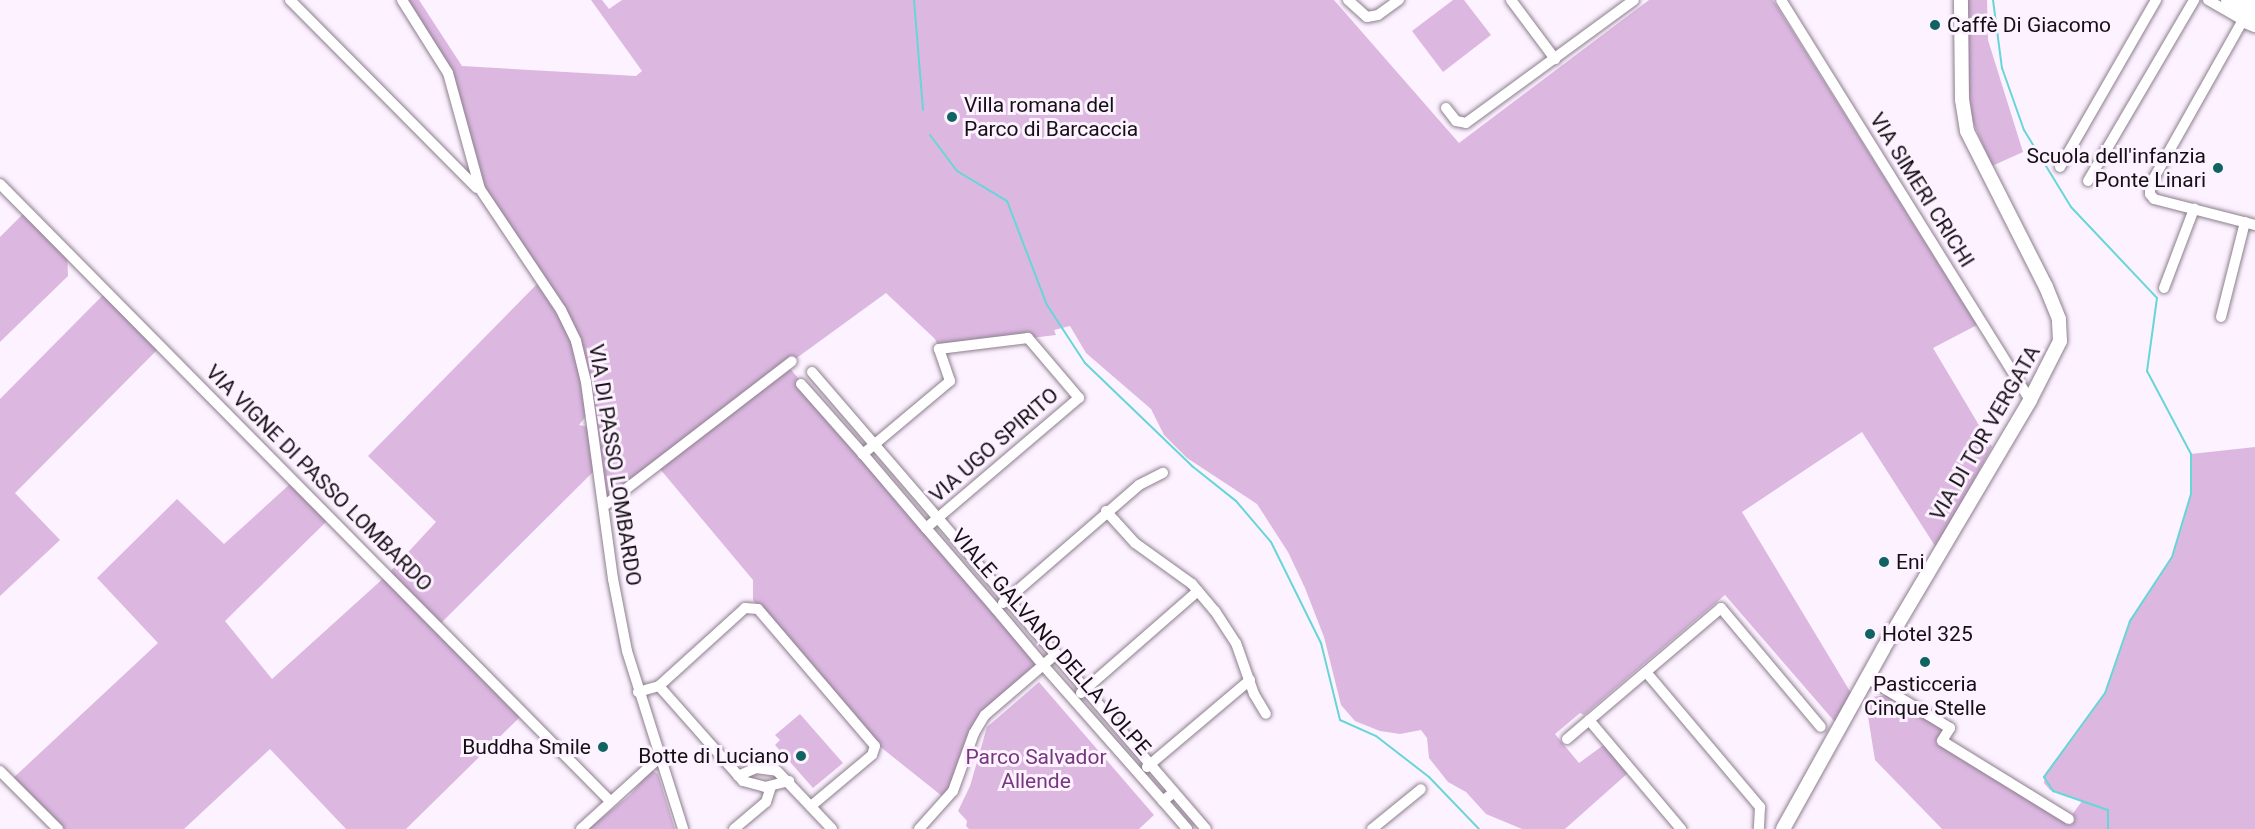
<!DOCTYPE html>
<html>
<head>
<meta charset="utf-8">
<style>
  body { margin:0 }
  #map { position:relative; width:2255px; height:829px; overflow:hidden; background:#fdf2ff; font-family:Roboto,sans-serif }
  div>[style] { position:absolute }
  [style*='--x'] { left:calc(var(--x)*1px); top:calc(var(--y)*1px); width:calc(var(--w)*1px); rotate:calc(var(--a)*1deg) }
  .green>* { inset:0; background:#dcb8e1 }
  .stream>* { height:2px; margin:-1px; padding:0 1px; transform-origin:1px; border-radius:1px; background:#66d6d8 }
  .roads { filter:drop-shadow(0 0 2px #8c7f8d) drop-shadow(0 0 2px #8c7f8d) }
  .minor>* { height:10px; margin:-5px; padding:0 5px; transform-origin:5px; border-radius:5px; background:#fff }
  .major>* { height:14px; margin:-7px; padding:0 7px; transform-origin:7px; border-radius:7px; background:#fff }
  .dots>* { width:16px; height:16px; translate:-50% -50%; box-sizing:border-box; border:3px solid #fdf2ff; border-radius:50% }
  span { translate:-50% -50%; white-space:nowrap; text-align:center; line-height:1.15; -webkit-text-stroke:6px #fdf2ff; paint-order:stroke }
  .poi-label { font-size:21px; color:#151015 }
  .left { translate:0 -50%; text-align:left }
  .right { translate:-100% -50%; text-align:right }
  .street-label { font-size:21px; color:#151015 }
  .park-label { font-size:21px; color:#76377f }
</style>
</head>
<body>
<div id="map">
  <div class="green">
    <i style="clip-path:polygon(405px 0,419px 0,462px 66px,636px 76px,642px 71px,591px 0,602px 0,609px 9px,622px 0,1334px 0,1459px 143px,1649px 0,1773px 0,1977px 325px,1933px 348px,1992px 447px,1937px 549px,1862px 432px,1742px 512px,1851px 693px,1835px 722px,1725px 595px,1584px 715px,1580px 713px,1555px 734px,1579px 763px,1605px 744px,1628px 773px,1565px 829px,1522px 829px,1486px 814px,1466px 792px,1448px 782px,1429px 758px,1427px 738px,1421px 730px,1400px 734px,1380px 731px,1355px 721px,1341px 705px,1324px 637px,1305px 588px,1288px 552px,1257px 504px,1187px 458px,1164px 435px,1151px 409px,1086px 353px,1070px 326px,1054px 330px,1056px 335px,939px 349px,935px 339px,886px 293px,787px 365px,1043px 665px,985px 715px,947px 800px,878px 745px,753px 600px,753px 580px,655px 463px,606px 496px,581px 341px,483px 187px,453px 76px)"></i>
    <i style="clip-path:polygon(1453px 0,1464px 0,1491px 35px,1443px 72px,1412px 31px)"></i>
    <i style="clip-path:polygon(1967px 0,1987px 0,1988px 40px,2023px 152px,1992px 166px,1972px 120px,1967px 74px)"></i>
    <i style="clip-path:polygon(27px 210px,67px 251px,68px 276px,0 342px,0 237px)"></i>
    <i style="clip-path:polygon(537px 284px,566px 327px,576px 354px,586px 416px,579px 425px,588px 427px,594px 471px,438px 626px,524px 713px,406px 829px,346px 829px,270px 749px,184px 829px,58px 829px,10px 781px,158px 643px,97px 578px,177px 499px,224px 544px,290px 484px,327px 521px,225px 621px,272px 679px,387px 575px,436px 522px,368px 456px)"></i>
    <i style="clip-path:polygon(107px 291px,161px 346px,15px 493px,60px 540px,0 596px,0 399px)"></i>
    <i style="clip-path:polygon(2255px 447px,2255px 829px,1942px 829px,1875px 760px,1865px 698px,1887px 695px,1950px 728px,1943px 741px,2069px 819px,2082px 801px,2050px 790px,2044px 783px,2045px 774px,2105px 693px,2130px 621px,2172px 557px,2191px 494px,2191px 454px)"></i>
    <i style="clip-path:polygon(1039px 682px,1154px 815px,1139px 829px,969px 829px,966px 826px,967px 821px,958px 811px,970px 786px,987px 727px)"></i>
    <i style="clip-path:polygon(800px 714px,843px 763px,813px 788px,775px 745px,780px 740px,775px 735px)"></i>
    <i style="clip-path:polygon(651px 770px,658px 774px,675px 829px,588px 829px,630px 795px)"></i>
  </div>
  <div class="stream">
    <i style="--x:914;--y:0;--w:110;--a:85.3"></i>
    <i style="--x:1993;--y:0;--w:69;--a:82.5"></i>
    <i style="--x:2002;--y:68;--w:66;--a:70.5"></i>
    <i style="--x:2024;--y:130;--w:90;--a:58.6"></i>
    <i style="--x:2071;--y:207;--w:125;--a:46.6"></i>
    <i style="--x:2157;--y:298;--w:74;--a:97.8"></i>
    <i style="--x:2147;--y:371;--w:94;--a:62.1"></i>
    <i style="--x:2191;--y:454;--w:40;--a:90"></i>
    <i style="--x:2191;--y:494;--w:66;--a:106.8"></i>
    <i style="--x:2172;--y:557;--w:77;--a:123.3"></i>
    <i style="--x:2130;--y:621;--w:76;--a:109.1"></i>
    <i style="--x:2105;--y:693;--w:104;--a:126"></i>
    <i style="--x:2044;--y:777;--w:17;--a:57"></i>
    <i style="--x:2053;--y:791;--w:58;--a:19.1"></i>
    <i style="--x:2108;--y:810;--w:19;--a:90"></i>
    <i style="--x:930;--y:135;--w:45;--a:53.1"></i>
    <i style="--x:957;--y:171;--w:58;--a:31"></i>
    <i style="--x:1007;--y:201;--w:111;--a:69"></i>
    <i style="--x:1047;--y:305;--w:69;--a:56.8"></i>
    <i style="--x:1085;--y:363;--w:149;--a:43.9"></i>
    <i style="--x:1192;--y:466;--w:56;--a:38.5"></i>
    <i style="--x:1236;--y:501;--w:54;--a:49.5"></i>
    <i style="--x:1271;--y:542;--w:113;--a:63.7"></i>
    <i style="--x:1321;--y:643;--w:79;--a:76.1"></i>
    <i style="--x:1340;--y:720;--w:39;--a:24"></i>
    <i style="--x:1376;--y:736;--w:67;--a:37.7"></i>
    <i style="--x:1429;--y:777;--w:72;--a:46.1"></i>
  </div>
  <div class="roads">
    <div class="minor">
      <i style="--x:290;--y:0;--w:265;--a:45.2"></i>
      <i style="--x:402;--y:0;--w:86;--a:57.8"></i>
      <i style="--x:448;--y:73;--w:120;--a:74.6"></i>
      <i style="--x:480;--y:189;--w:146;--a:56.2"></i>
      <i style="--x:561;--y:310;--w:34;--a:64"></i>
      <i style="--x:576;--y:341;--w:42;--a:76.3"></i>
      <i style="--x:586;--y:382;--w:199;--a:82.2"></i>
      <i style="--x:613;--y:579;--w:73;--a:79"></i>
      <i style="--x:627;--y:651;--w:187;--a:72.5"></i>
      <i style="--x:1348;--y:0;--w:25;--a:42"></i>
      <i style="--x:1367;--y:17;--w:11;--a:-10"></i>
      <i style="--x:1378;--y:15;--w:26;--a:-36"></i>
      <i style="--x:1511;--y:0;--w:74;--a:53.3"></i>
      <i style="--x:1781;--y:0;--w:471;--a:58.1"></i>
      <i style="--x:2208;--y:0;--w:40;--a:29.7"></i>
      <i style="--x:2243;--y:20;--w:189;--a:119.4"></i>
      <i style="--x:2150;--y:185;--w:9;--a:90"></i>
      <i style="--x:2150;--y:194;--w:6;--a:51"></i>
      <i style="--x:2154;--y:199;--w:104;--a:14.4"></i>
      <i style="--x:1446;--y:108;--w:16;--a:52"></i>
      <i style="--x:1456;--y:121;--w:10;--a:11"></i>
      <i style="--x:1466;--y:123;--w:208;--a:-36.2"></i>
      <i style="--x:2060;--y:167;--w:193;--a:-60.1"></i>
      <i style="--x:2088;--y:181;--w:210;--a:-59.6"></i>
      <i style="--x:0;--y:184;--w:868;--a:45.33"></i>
      <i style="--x:2164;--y:288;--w:85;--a:-69.2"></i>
      <i style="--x:2221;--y:317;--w:98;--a:-75.8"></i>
      <i style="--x:812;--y:372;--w:603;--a:49.23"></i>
      <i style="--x:801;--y:384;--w:94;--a:48.5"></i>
      <i style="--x:604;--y:506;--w:237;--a:-37.6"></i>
      <i style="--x:1106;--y:511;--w:43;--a:47.8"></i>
      <i style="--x:1135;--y:543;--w:70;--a:35.7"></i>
      <i style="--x:1192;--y:584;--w:35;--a:50"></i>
      <i style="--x:1215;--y:611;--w:38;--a:57"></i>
      <i style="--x:1236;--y:643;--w:54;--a:70.6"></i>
      <i style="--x:1254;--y:694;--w:23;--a:59"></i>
      <i style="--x:926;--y:528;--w:201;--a:-40.4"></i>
      <i style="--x:1079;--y:398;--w:79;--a:-130.4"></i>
      <i style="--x:1028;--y:338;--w:90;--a:173"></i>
      <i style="--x:939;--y:349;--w:34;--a:71"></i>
      <i style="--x:950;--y:381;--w:114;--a:140"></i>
      <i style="--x:863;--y:454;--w:97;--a:49.6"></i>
      <i style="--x:926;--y:528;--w:107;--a:49.2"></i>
      <i style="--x:996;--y:609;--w:73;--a:50"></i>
      <i style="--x:1043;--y:665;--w:181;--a:48.6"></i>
      <i style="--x:1163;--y:801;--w:14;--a:-39"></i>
      <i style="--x:1003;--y:603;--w:180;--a:-40.9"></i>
      <i style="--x:1139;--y:485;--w:27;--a:-27"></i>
      <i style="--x:1646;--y:672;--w:177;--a:49.8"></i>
      <i style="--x:1760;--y:807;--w:22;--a:93"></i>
      <i style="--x:1867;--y:678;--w:97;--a:31.1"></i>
      <i style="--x:1950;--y:728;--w:15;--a:122"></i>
      <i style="--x:1942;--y:741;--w:149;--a:31.6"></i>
      <i style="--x:659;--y:686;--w:127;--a:48.5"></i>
      <i style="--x:743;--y:781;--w:23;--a:15"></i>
      <i style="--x:765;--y:787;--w:25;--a:-14"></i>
      <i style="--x:638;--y:692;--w:22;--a:-16"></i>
      <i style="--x:659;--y:686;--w:116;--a:-42.2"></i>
      <i style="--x:745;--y:608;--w:13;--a:4"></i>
      <i style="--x:758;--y:609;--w:180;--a:49.5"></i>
      <i style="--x:875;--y:746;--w:9;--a:108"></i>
      <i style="--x:872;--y:755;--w:80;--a:140.1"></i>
      <i style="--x:1081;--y:693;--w:155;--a:-41.1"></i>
      <i style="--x:1589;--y:720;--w:143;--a:49.8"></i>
      <i style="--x:1567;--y:739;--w:202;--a:-40.4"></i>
      <i style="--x:1721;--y:608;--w:155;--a:50"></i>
      <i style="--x:1147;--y:767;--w:135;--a:-40.2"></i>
      <i style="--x:0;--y:771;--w:82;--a:45"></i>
      <i style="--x:738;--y:776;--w:20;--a:-24"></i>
      <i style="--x:756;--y:768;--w:21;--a:8"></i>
      <i style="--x:777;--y:771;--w:80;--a:46.5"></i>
      <i style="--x:1163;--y:801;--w:37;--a:49"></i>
      <i style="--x:581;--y:829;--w:105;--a:-42.3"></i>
      <i style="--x:734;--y:829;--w:42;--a:-40.2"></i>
      <i style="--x:766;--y:802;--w:16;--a:-72"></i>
      <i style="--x:919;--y:829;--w:51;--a:-48.2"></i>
      <i style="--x:953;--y:791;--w:62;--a:-70.1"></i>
      <i style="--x:974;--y:733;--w:21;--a:-59"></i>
      <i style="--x:985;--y:715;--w:94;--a:-40.7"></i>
      <i style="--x:1372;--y:829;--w:63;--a:-39.2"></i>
    </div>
    <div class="major">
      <i style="--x:2228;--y:0;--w:30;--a:26"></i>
      <i style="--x:2251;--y:0;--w:4;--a:27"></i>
      <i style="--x:2243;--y:20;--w:13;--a:23"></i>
      <i style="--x:1783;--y:829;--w:206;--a:-60.9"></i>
      <i style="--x:1883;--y:649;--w:289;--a:-59.4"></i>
      <i style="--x:2030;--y:400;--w:66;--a:-63"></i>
      <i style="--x:2060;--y:341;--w:22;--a:-93"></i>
      <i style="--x:2059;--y:319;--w:35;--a:-112"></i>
      <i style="--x:2046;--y:287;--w:175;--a:-116.9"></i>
      <i style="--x:1967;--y:131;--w:31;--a:-99"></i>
      <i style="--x:1962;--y:100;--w:100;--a:-90.6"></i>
    </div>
  </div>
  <div class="dots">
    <i style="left:1935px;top:25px;background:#106263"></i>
    <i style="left:952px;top:117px;background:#106263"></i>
    <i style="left:2218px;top:168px;background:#106263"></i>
    <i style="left:1884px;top:562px;background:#106263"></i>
    <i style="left:1870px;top:634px;background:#106263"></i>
    <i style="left:1925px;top:662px;background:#106263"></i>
    <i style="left:603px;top:747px;background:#106263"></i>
    <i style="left:801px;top:756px;background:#106263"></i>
  </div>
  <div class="poi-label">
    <span class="left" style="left:1947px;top:25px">Caffè Di Giacomo</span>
    <span class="left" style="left:964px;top:117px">Villa romana del<br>Parco di Barcaccia</span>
    <span class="right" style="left:2206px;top:168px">Scuola dell'infanzia<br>Ponte Linari</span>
    <span class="left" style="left:1896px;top:562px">Eni</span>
    <span class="left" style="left:1882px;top:634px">Hotel 325</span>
    <span style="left:1925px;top:696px">Pasticceria<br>Cinque Stelle</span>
    <span class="right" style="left:591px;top:747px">Buddha Smile</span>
    <span class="right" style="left:789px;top:756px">Botte di Luciano</span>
  </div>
  <div class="street-label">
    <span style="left:1922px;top:190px;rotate:58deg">VIA SIMERI CRICHI</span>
    <span style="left:1985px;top:433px;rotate:-60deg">VIA DI TOR VERGATA</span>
    <span style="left:994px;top:445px;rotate:-41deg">VIA UGO SPIRITO</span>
    <span style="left:615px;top:465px;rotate:81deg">VIA DI PASSO LOMBARDO</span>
    <span style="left:319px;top:478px;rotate:45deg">VIA VIGNE DI PASSO LOMBARDO</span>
    <span style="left:1051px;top:642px;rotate:49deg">VIALE GALVANO DELLA VOLPE</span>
  </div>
  <div class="park-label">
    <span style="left:1036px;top:769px">Parco Salvador<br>Allende</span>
  </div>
</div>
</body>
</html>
